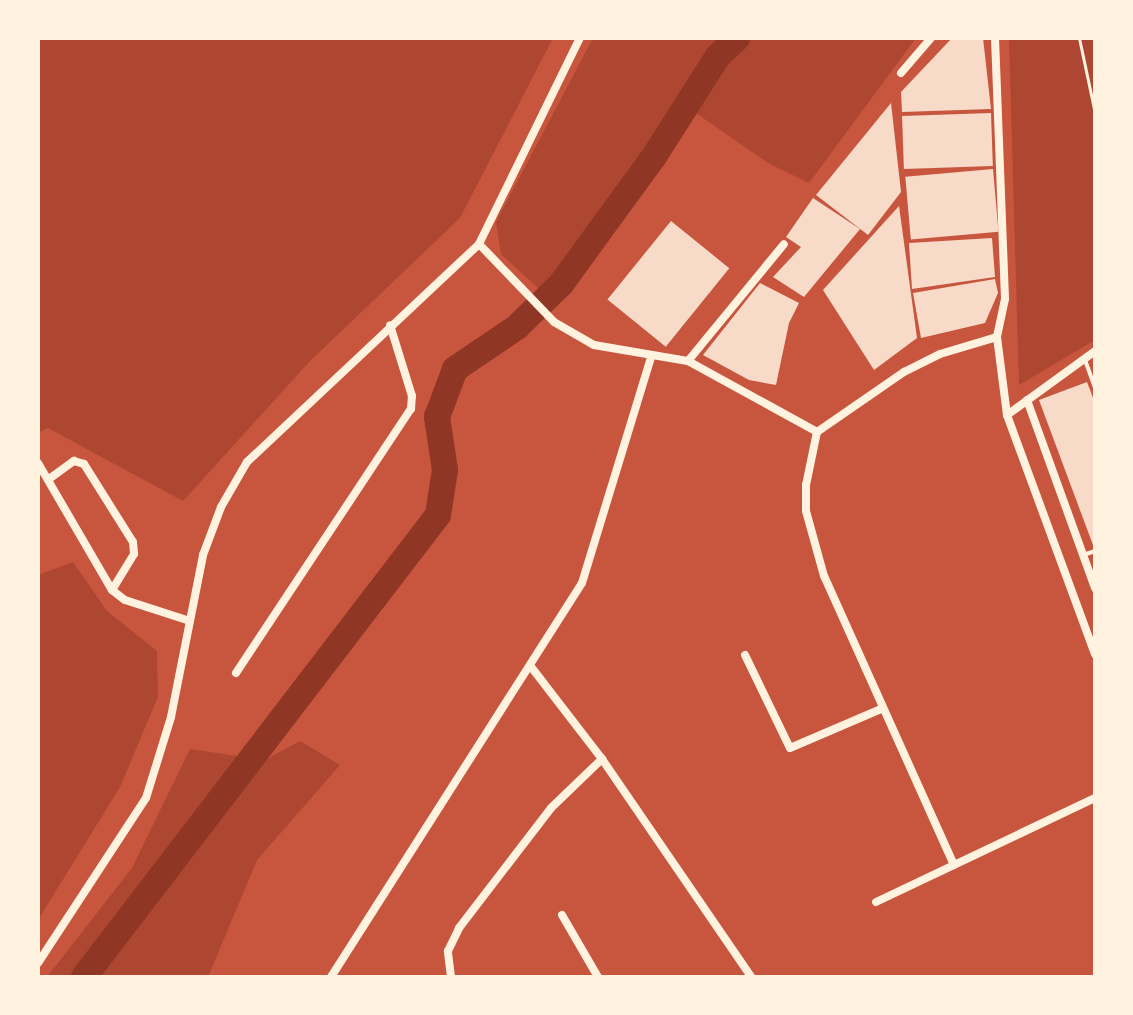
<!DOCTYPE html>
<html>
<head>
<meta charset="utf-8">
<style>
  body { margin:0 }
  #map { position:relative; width:1133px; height:1015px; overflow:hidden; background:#c8553d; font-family:Arial,sans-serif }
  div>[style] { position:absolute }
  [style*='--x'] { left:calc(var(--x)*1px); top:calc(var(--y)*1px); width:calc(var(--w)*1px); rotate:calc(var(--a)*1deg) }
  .green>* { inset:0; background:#ae4732 }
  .river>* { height:26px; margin:-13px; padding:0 13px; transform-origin:13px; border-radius:13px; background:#8f3625 }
  .building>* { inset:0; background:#f7dbc8; transform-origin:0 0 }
  .path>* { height:3px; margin:-1.5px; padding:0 1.5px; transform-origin:1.5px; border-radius:1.5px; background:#fff3e0 }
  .service>* { height:4px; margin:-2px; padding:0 2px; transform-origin:2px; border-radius:2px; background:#fff3e0 }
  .minor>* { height:8px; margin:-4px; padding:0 4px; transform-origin:4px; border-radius:4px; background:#fff3e0 }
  span { translate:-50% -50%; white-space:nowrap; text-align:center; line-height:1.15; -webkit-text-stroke:6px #fff3e0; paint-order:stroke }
  .frame { position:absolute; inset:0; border:40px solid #fff3e0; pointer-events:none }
</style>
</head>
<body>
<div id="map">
  <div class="green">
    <i style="clip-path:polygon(38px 38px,553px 38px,460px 218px,310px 361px,183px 501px,48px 428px,38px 433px)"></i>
    <i style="clip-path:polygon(593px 38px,916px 38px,809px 183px,768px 163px,680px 102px,601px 235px,551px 300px,501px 254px,496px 222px)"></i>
    <i style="clip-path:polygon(1009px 38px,1095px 38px,1095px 340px,1019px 385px)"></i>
    <i style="clip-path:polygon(73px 562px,107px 611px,157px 651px,158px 697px,120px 787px,38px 920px,38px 575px)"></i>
    <i style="clip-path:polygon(300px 741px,340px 765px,257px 860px,208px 977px,47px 977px,132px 868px,190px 749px,265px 760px)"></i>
  </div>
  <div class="river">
    <i style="--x:84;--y:977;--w:582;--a:-52.54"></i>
    <i style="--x:438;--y:515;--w:46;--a:-81.2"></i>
    <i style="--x:445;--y:470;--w:54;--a:-98.6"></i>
    <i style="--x:437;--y:417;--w:51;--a:-69.4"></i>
    <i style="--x:455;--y:369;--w:75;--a:-34.1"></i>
    <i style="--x:517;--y:327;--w:62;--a:-44.3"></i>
    <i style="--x:561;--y:284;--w:156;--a:-53.9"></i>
    <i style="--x:653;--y:158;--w:121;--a:-57.5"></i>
    <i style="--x:718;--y:56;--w:26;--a:-43"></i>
  </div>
  <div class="building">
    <i style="clip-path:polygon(952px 38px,983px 38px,991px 109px,902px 112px,901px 92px)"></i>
    <i style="clip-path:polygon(891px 103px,901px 192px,868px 235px,816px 195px)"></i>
    <i style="left:991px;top:113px;width:53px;height:89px;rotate:88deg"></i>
    <i style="left:993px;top:169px;width:63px;height:88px;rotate:85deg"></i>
    <i style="clip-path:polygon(813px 198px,860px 229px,804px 297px,773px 277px,801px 247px,786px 237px)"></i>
    <i style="clip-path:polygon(899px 206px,917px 338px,874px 370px,823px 290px)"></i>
    <i style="left:671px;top:221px;width:75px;height:101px;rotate:39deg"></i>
    <i style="clip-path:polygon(992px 238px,995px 277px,912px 289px,909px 243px)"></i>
    <i style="clip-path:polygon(995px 279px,998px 293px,985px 323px,921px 338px,913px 293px)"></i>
    <i style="clip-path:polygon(760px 283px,799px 303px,789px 323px,776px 385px,749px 380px,703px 355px)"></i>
    <i style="clip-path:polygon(1087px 382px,1095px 403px,1093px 545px,1039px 400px)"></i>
  </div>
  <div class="path">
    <i style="--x:1079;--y:38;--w:77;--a:78"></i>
  </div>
  <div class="service">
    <i style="--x:1085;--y:360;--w:29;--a:70"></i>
    <i style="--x:1083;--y:555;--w:13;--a:-18"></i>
  </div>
  <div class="minor">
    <i style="--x:995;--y:38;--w:261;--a:87.8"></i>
    <i style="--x:1005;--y:299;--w:39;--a:102"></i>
    <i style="--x:997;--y:337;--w:79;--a:82.7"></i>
    <i style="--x:1007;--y:415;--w:255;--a:69.8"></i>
    <i style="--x:901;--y:73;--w:46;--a:-49.4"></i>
    <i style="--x:479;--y:244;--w:108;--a:46.1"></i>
    <i style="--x:554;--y:322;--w:46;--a:29.9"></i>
    <i style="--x:594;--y:345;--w:95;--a:9.7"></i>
    <i style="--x:688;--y:361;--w:147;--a:28.8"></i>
    <i style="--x:688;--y:361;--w:151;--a:-50.6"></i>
    <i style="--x:1027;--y:400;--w:200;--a:70.1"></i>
    <i style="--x:1007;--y:415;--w:109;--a:-36"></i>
    <i style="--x:38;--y:463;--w:147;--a:59.8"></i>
    <i style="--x:112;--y:590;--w:16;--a:38"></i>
    <i style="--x:125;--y:600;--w:65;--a:17.9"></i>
    <i style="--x:49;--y:479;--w:31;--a:-36"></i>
    <i style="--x:74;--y:461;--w:10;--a:17"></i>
    <i style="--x:84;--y:464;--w:92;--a:57.9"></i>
    <i style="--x:133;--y:542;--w:12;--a:85"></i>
    <i style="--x:134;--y:554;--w:42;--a:121.4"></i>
    <i style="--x:745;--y:655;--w:103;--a:64.2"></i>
    <i style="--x:790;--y:748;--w:99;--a:-23.2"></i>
    <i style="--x:532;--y:668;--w:115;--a:52.4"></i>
    <i style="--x:602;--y:759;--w:264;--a:55.6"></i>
    <i style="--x:236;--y:673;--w:317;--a:-56.5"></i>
    <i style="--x:411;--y:409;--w:13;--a:-86"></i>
    <i style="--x:412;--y:396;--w:74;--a:-107.2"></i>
    <i style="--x:954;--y:865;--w:317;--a:-114.2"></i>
    <i style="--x:824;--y:576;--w:67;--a:-105.5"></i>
    <i style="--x:806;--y:511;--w:26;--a:-90"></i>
    <i style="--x:806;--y:485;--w:54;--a:-78.3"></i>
    <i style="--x:817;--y:432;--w:106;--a:-34.6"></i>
    <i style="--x:904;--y:372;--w:40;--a:-26.6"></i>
    <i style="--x:940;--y:354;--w:59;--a:-16.6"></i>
    <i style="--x:876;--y:902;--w:242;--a:-25.4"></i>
    <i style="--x:562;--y:915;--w:72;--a:59.9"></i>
    <i style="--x:38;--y:963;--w:197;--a:-56.8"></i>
    <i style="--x:146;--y:798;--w:85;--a:-72.8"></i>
    <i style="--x:171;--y:717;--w:165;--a:-78.8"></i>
    <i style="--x:203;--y:555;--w:51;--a:-69.4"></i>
    <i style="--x:221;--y:507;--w:52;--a:-60"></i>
    <i style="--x:247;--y:462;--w:318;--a:-43.2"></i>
    <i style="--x:479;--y:244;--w:229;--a:-63.9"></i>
    <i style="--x:331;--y:977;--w:467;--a:-57.5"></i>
    <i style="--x:582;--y:583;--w:236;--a:-73"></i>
    <i style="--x:451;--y:977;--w:26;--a:-97"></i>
    <i style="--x:448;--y:951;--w:25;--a:-64"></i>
    <i style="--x:459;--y:928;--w:151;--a:-52.5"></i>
    <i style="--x:551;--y:808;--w:71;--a:-43.9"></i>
  </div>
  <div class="frame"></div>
</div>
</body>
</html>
